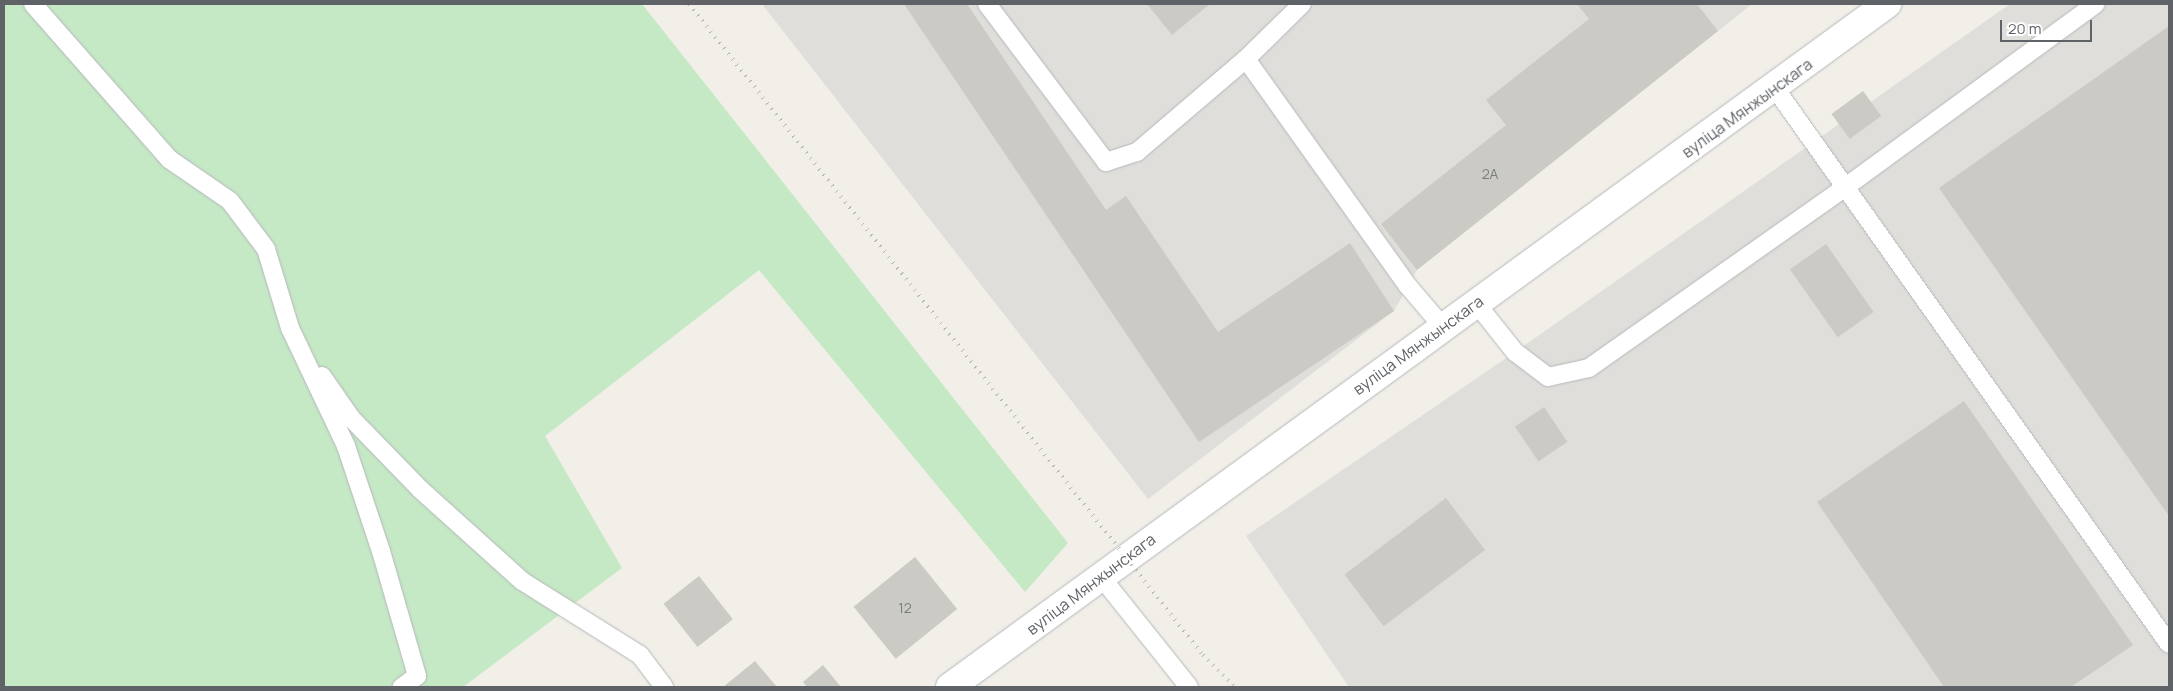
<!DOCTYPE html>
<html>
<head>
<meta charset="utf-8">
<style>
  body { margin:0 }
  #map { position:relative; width:2173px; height:691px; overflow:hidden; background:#f1efe8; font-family:Manrope,sans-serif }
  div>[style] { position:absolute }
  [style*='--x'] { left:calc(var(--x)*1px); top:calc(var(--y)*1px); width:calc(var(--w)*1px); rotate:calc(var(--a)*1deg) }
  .industrial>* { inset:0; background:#e0deda }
  .green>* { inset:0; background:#c5e8c5 }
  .building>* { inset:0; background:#cccac5; transform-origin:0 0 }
  .roads { filter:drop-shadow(0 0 1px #b5b8bc) drop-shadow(0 0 1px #b5b8bc) }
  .lane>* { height:18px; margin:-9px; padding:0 9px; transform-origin:9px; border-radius:9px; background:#fff }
  .street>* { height:28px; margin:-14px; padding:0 14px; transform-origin:14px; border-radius:14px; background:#fff }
  .rail>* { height:4px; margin-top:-2px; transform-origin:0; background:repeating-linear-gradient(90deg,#b6b7b8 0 1px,transparent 0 7px) }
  span { translate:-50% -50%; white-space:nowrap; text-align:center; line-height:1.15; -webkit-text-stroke:5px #fff; paint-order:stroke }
  .number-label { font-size:14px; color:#7a7d7f }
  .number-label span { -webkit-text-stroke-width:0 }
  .street-label { font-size:16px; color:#5f6368 }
  .frame { position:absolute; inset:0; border:5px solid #5f6368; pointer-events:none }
  .scale { position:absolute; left:2000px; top:20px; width:92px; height:22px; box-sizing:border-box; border:2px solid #5f6368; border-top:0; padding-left:6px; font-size:15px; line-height:18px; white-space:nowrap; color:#5f6368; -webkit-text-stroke:4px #fff; paint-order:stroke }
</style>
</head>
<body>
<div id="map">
  <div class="industrial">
    <i style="clip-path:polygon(762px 4px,1752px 4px,1417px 270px,1394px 311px,1148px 499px)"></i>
    <i style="clip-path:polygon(2010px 4px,2169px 4px,2169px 687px,1349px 687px,1246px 536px,1515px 352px)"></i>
  </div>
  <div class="green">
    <i style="clip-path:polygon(4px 4px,642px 4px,1068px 543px,1025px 592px,759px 270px,545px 436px,622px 568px,463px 687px,4px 687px)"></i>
  </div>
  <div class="building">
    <i style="clip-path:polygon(904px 4px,967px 4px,1106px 210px,1126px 196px,1218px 332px,1350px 243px,1394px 311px,1199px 442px)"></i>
    <i style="clip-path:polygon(1147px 4px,1210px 4px,1172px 35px)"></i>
    <i style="clip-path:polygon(1577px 4px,1697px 4px,1718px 31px,1417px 270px,1381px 224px,1506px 125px,1486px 100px,1589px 19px)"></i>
    <i style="clip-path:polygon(2169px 26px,2169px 516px,1939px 188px)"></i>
    <i style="left:1863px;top:91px;width:31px;height:39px;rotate:54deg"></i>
    <i style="left:1826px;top:244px;width:83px;height:44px;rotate:55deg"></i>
    <i style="clip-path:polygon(1964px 401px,2133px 645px,2071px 687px,1944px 687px,1817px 502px)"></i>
    <i style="left:1544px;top:407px;width:42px;height:35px;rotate:56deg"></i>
    <i style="left:1446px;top:498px;width:65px;height:127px;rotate:53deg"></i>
    <i style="left:915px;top:557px;width:67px;height:79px;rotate:51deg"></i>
    <i style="left:699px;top:576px;width:55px;height:45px;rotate:52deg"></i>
    <i style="clip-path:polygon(755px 661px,777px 687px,723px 687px)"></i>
    <i style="clip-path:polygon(823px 665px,841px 687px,807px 687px,803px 682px)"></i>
  </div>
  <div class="roads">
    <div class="lane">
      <i style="--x:33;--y:4;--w:206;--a:48.7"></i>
      <i style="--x:169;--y:159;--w:74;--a:34.5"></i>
      <i style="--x:230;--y:201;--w:60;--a:53.1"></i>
      <i style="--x:266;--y:249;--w:83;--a:73.1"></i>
      <i style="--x:290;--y:328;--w:131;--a:64.6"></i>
      <i style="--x:346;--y:446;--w:111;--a:71.6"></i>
      <i style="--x:381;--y:551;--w:130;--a:73.9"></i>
      <i style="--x:417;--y:676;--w:19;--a:144"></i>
      <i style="--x:987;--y:4;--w:198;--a:53"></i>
      <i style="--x:1106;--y:162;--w:33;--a:-18"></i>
      <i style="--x:1137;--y:152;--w:143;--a:-40.5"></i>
      <i style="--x:1246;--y:59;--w:78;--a:-44.5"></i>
      <i style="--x:1246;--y:59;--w:279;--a:54.5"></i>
      <i style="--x:1408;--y:286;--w:54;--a:49.5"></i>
      <i style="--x:1775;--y:88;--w:681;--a:54.68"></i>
      <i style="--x:1476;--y:303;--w:63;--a:51.5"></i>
      <i style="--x:1515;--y:352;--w:41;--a:37.1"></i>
      <i style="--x:1548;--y:377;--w:42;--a:-12.4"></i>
      <i style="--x:1589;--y:368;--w:316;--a:-35.2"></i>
      <i style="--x:1847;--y:186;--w:308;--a:-36.2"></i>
      <i style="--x:322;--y:376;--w:51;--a:55.4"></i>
      <i style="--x:351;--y:418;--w:100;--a:45.8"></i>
      <i style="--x:421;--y:490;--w:136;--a:42"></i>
      <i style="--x:522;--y:581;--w:139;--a:32.1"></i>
      <i style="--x:640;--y:655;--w:40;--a:53"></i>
      <i style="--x:1102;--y:578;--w:139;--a:51.4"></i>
    </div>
    <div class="street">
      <i style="--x:950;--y:687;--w:1160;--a:-36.09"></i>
    </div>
  </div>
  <div class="rail">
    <i style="--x:689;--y:4;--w:829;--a:51.71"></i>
    <i style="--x:1203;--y:655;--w:45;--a:45"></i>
  </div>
  <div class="number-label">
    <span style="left:1490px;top:174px">2А</span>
    <span style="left:905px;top:608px">12</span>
  </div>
  <div class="street-label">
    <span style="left:1747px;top:108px;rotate:-36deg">вуліца Мянжынскага</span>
    <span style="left:1418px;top:345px;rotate:-36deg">вуліца Мянжынскага</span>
    <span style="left:1091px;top:584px;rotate:-37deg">вуліца Мянжынскага</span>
  </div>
  <div class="frame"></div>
  <div class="scale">20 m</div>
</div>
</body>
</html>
